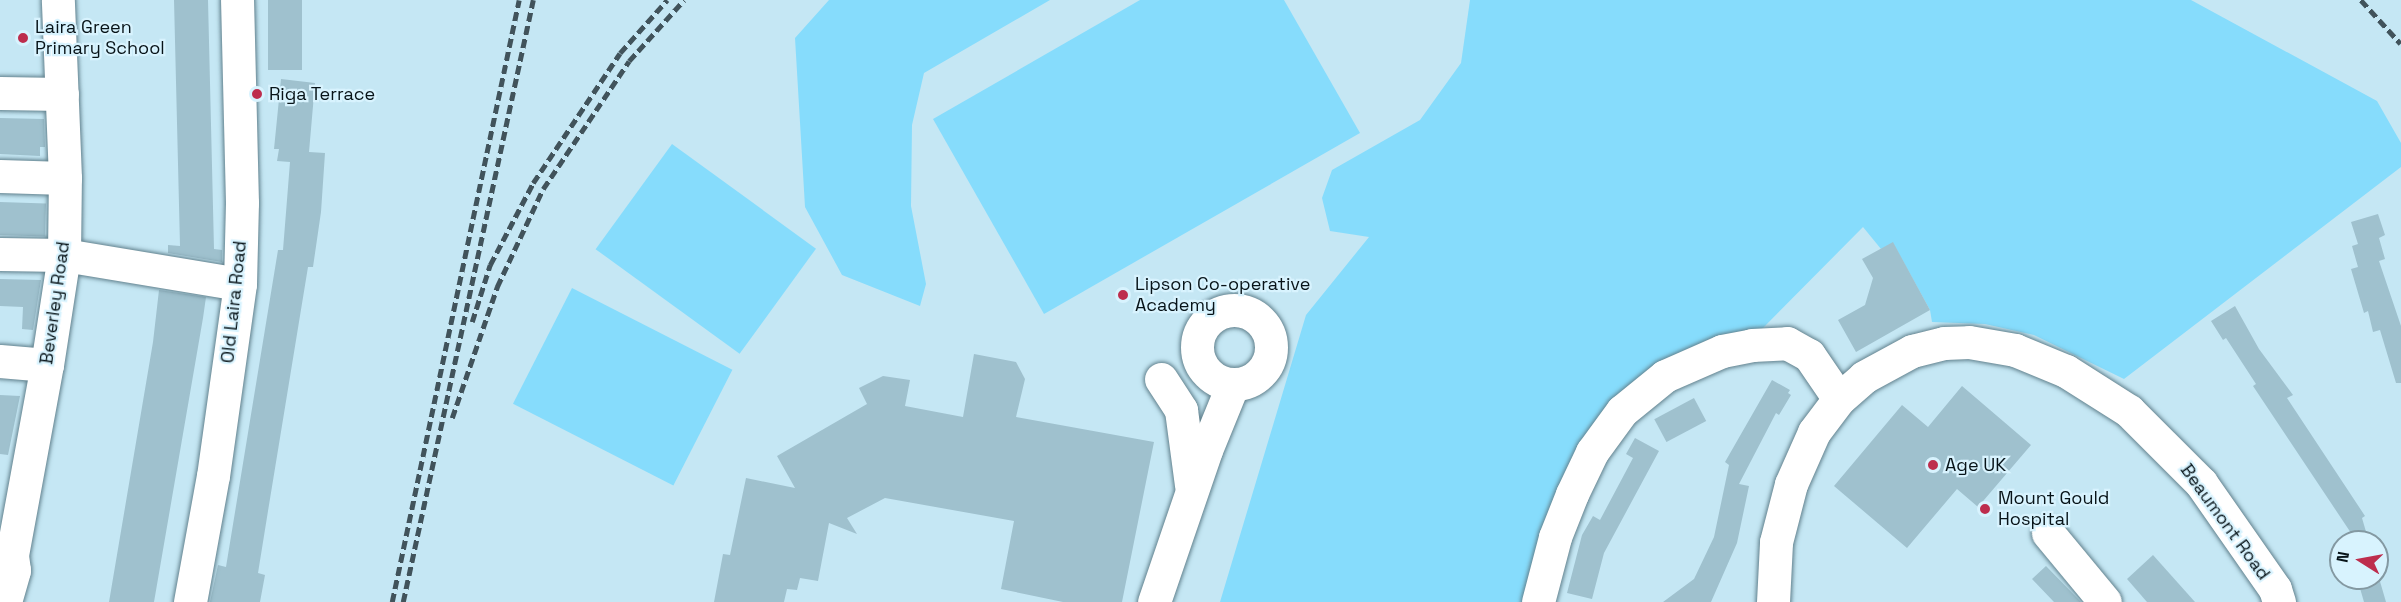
<!DOCTYPE html>
<html>
<head>
<meta charset="utf-8">
<style>
  body { margin:0 }
  #map { position:relative; width:2401px; height:602px; overflow:hidden; background:#c5e7f4; font-family:"Space Grotesk",sans-serif }
  div>[style] { position:absolute }
  [style*='--x'] { left:calc(var(--x)*1px); top:calc(var(--y)*1px); width:calc(var(--w)*1px); rotate:calc(var(--a)*1deg) }
  .green>* { inset:0; background:#86dcfc; transform-origin:0 0 }
  .building>* { inset:0; background:#9fc1ce; transform-origin:0 0 }
  .roads { filter:drop-shadow(0 0 2px #61818d) drop-shadow(0 0 2px #61818d) }
  .minor>* { height:33px; margin:-16.5px; padding:0 16.5px; transform-origin:16.5px; border-radius:16.5px; background:#fff }
  .minor>.ring { margin:-16.5px; padding:0; box-sizing:content-box; background:none; border:33px solid #fff; border-radius:50% }
  .major>* { height:33px; margin:-16.5px; padding:0 16.5px; transform-origin:16.5px; border-radius:16.5px; background:#fff }
  .rail>* { height:4.5px; margin-top:-2.25px; transform-origin:0; background:repeating-linear-gradient(90deg,#41535b 0 9px,transparent 0 13.5px) }
  .dots>* { width:16px; height:16px; translate:-50% -50%; box-sizing:border-box; border:3px solid #d8f3fe; border-radius:50% }
  span { translate:-50% -50%; white-space:nowrap; text-align:center; line-height:1.15; -webkit-text-stroke:4.5px #d8f3fe; paint-order:stroke }
  .poi-label { font-size:18px; color:#071318 }
  .left { translate:0 -50%; text-align:left }
  .street-label { font-size:18px; color:#071318 }
  .north { position:absolute; left:2329px; top:530px; width:60px; height:60px; box-sizing:border-box; background:#d8f3fe; border:2px solid #8499a2; border-radius:50%; rotate:281deg; font-size:16px; font-weight:700; line-height:24px; text-align:center; color:#071318 }
  .north::after { content:''; display:block; margin:auto; width:21px; height:27px; background:#bd2d4d; clip-path:polygon(50% 0,100% 100%,50% 72%,0 100%) }
</style>
</head>
<body>
<div id="map">
  <div class="green">
    <i style="clip-path:polygon(829px 0,1050px 0,924px 73px,912px 125px,911px 206px,926px 284px,920px 306px,842px 275px,805px 207px,795px 38px)"></i>
    <i style="clip-path:polygon(1140px 0,1284px 0,1360px 133px,1044px 314px,933px 119px)"></i>
    <i style="clip-path:polygon(1470px 0,2191px 0,2377px 101px,2401px 143px,2401px 167px,2124px 379px,2034px 335px,1985px 324px,1932px 322px,1930px 310px,1893px 243px,1881px 249px,1863px 227px,1762px 329px,1619px 396px,1528px 602px,1220px 602px,1306px 315px,1369px 237px,1330px 231px,1322px 198px,1332px 170px,1420px 120px,1461px 63px)"></i>
    <i style="left:672px;top:144px;width:178px;height:130px;rotate:36deg"></i>
    <i style="left:572px;top:288px;width:180px;height:130px;rotate:27deg"></i>
  </div>
  <div class="building">
    <i style="clip-path:polygon(174px 0,208px 0,214px 249px,222px 250px,222px 262px,168px 253px,168px 245px,180px 246px)"></i>
    <i style="left:268px;top:0;width:34px;height:70px"></i>
    <i style="clip-path:polygon(281px 79px,315px 83px,309px 152px,325px 153px,321px 212px,313px 267px,308px 267px,268px 511px,258px 573px,265px 575px,260px 602px,210px 602px,218px 565px,226px 567px,278px 250px,283px 250px,290px 162px,277px 161px,279px 149px,274px 149px)"></i>
    <i style="clip-path:polygon(0 118px,44px 119px,45px 147px,40px 147px,40px 156px,0 154px)"></i>
    <i style="left:0;top:202px;width:46px;height:33px;rotate:2deg"></i>
    <i style="clip-path:polygon(2378px 214px,2385px 235px,2379px 238px,2385px 259px,2379px 261px,2401px 326px,2401px 383px,2396px 383px,2380px 330px,2373px 332px,2368px 311px,2364px 313px,2351px 269px,2358px 267px,2352px 246px,2358px 244px,2351px 222px)"></i>
    <i style="clip-path:polygon(1893px 242px,1930px 310px,1856px 352px,1838px 320px,1865px 305px,1873px 278px,1862px 259px)"></i>
    <i style="clip-path:polygon(0 279px,41px 280px,33px 330px,22px 329px,23px 307px,0 306px)"></i>
    <i style="clip-path:polygon(159px 290px,206px 297px,203px 318px,154px 602px,109px 602px,153px 342px)"></i>
    <i style="clip-path:polygon(2235px 306px,2259px 349px,2293px 395px,2287px 398px,2365px 516px,2362px 518px,2369px 542px,2357px 542px,2253px 386px,2256px 384px,2226px 338px,2223px 340px,2211px 321px)"></i>
    <i style="clip-path:polygon(974px 354px,1016px 362px,1025px 379px,1016px 417px,1154px 442px,1122px 602px,1063px 602px,1001px 589px,1014px 521px,885px 498px,847px 518px,857px 534px,829px 523px,818px 581px,800px 578px,797px 590px,787px 589px,784px 602px,714px 602px,723px 554px,730px 555px,746px 478px,795px 488px,777px 456px,867px 404px,859px 388px,883px 376px,910px 380px,905px 406px,963px 417px)"></i>
    <i style="clip-path:polygon(1772px 380px,1790px 390px,1788px 393px,1791px 395px,1779px 415px,1776px 413px,1739px 484px,1749px 486px,1737px 543px,1711px 602px,1663px 602px,1694px 579px,1714px 537px,1729px 465px,1725px 462px)"></i>
    <i style="clip-path:polygon(1962px 386px,2031px 445px,1978px 507px,1957px 489px,1907px 548px,1834px 486px,1902px 405px,1928px 427px)"></i>
    <i style="clip-path:polygon(0 395px,20px 396px,8px 455px,0 454px)"></i>
    <i style="left:1694px;top:398px;width:26px;height:45px;rotate:62deg"></i>
    <i style="clip-path:polygon(1635px 438px,1659px 451px,1604px 553px,1592px 599px,1567px 593px,1582px 535px,1593px 516px,1600px 520px,1633px 458px,1626px 454px)"></i>
    <i style="clip-path:polygon(2153px 555px,2195px 602px,2147px 602px,2127px 579px)"></i>
    <i style="clip-path:polygon(2046px 566px,2080px 601px,2081px 602px,2054px 602px,2032px 579px)"></i>
    <i style="clip-path:polygon(2357px 578px,2379px 578px,2386px 602px,2364px 602px)"></i>
  </div>
  <div class="roads">
    <div class="minor">
      <i style="--x:0;--y:93;--w:62;--a:0.9"></i>
      <i style="--x:0;--y:176;--w:65;--a:1.8"></i>
      <i style="--x:0;--y:254;--w:64;--a:0.9"></i>
      <i style="--x:64;--y:255;--w:178;--a:9.4"></i>
      <i class="ring" style="left:1197px;top:310px;width:41px;height:41px"></i>
      <i style="--x:0;--y:361;--w:47;--a:4.9"></i>
      <i style="--x:1161;--y:379;--w:37;--a:57"></i>
      <i style="--x:1181;--y:410;--w:76;--a:82.4"></i>
      <i style="--x:2048;--y:533;--w:89;--a:50.4"></i>
      <i style="--x:5;--y:602;--w:33;--a:-74"></i>
      <i style="--x:14;--y:570;--w:15;--a:-98"></i>
      <i style="--x:12;--y:555;--w:193;--a:-79.6"></i>
      <i style="--x:47;--y:365;--w:111;--a:-81.2"></i>
      <i style="--x:64;--y:255;--w:77;--a:-89.3"></i>
      <i style="--x:65;--y:178;--w:178;--a:-92.3"></i>
      <i style="--x:1154;--y:602;--w:161;--a:-71.1"></i>
      <i style="--x:1206;--y:450;--w:71;--a:-67.8"></i>
      <i style="--x:1538;--y:602;--w:67;--a:-75.3"></i>
      <i style="--x:1555;--y:537;--w:46;--a:-68.4"></i>
      <i style="--x:1572;--y:494;--w:47;--a:-64.5"></i>
      <i style="--x:1592;--y:452;--w:51;--a:-53.8"></i>
      <i style="--x:1622;--y:411;--w:55;--a:-39.1"></i>
      <i style="--x:1665;--y:376;--w:62;--a:-23.7"></i>
      <i style="--x:1722;--y:351;--w:31;--a:-11"></i>
      <i style="--x:1752;--y:345;--w:35;--a:-3"></i>
      <i style="--x:1787;--y:343;--w:25;--a:29"></i>
      <i style="--x:1809;--y:355;--w:53;--a:55.7"></i>
      <i style="--x:1773;--y:602;--w:60;--a:-87.1"></i>
      <i style="--x:1776;--y:542;--w:60;--a:-75.5"></i>
      <i style="--x:1791;--y:484;--w:57;--a:-66.1"></i>
      <i style="--x:1814;--y:432;--w:41;--a:-52.9"></i>
      <i style="--x:1839;--y:399;--w:33;--a:-41"></i>
      <i style="--x:1864;--y:377;--w:55;--a:-28.4"></i>
      <i style="--x:1912;--y:351;--w:33;--a:-14"></i>
      <i style="--x:1944;--y:343;--w:25;--a:-2"></i>
      <i style="--x:1969;--y:342;--w:47;--a:9.9"></i>
      <i style="--x:2015;--y:350;--w:55;--a:22.4"></i>
      <i style="--x:2066;--y:371;--w:75;--a:32.4"></i>
      <i style="--x:2129;--y:411;--w:102;--a:45"></i>
      <i style="--x:2201;--y:483;--w:129;--a:55.1"></i>
      <i style="--x:2275;--y:589;--w:14;--a:73"></i>
    </div>
    <div class="major">
      <i style="--x:190;--y:602;--w:128;--a:-79.7"></i>
      <i style="--x:213;--y:476;--w:194;--a:-82"></i>
      <i style="--x:240;--y:284;--w:81;--a:-88.6"></i>
      <i style="--x:242;--y:203;--w:203;--a:-91.4"></i>
    </div>
  </div>
  <div class="rail">
    <i style="--x:2361;--y:0;--w:59;--a:47.7"></i>
    <i style="--x:472;--y:322;--w:60;--a:-72.5"></i>
    <i style="--x:490;--y:265;--w:93;--a:-62.3"></i>
    <i style="--x:533;--y:183;--w:156;--a:-56.2"></i>
    <i style="--x:620;--y:53;--w:71;--a:-48.4"></i>
    <i style="--x:452;--y:418;--w:139;--a:-71"></i>
    <i style="--x:497;--y:287;--w:108;--a:-64.9"></i>
    <i style="--x:543;--y:189;--w:154;--a:-56.1"></i>
    <i style="--x:629;--y:61;--w:82;--a:-48"></i>
    <i style="--x:392;--y:602;--w:615;--a:-78.09"></i>
    <i style="--x:403;--y:602;--w:616;--a:-77.81"></i>
  </div>
  <div class="dots">
    <i style="left:23px;top:38px;background:#bd2d4d"></i>
    <i style="left:257px;top:94px;background:#bd2d4d"></i>
    <i style="left:1123px;top:295px;background:#bd2d4d"></i>
    <i style="left:1933px;top:465px;background:#bd2d4d"></i>
    <i style="left:1985px;top:509px;background:#bd2d4d"></i>
  </div>
  <div class="poi-label">
    <span class="left" style="left:35px;top:38px">Laira Green<br>Primary School</span>
    <span class="left" style="left:269px;top:94px">Riga Terrace</span>
    <span class="left" style="left:1135px;top:295px">Lipson Co-operative<br>Academy</span>
    <span class="left" style="left:1945px;top:465px">Age UK</span>
    <span class="left" style="left:1998px;top:509px">Mount Gould<br>Hospital</span>
  </div>
  <div class="street-label">
    <span style="left:234px;top:302px;rotate:-84deg">Old Laira Road</span>
    <span style="left:55px;top:303px;rotate:-82deg">Beverley Road</span>
    <span style="left:2225px;top:522px;rotate:54deg">Beaumont Road</span>
  </div>
  <div class="north">N</div>
</div>
</body>
</html>
